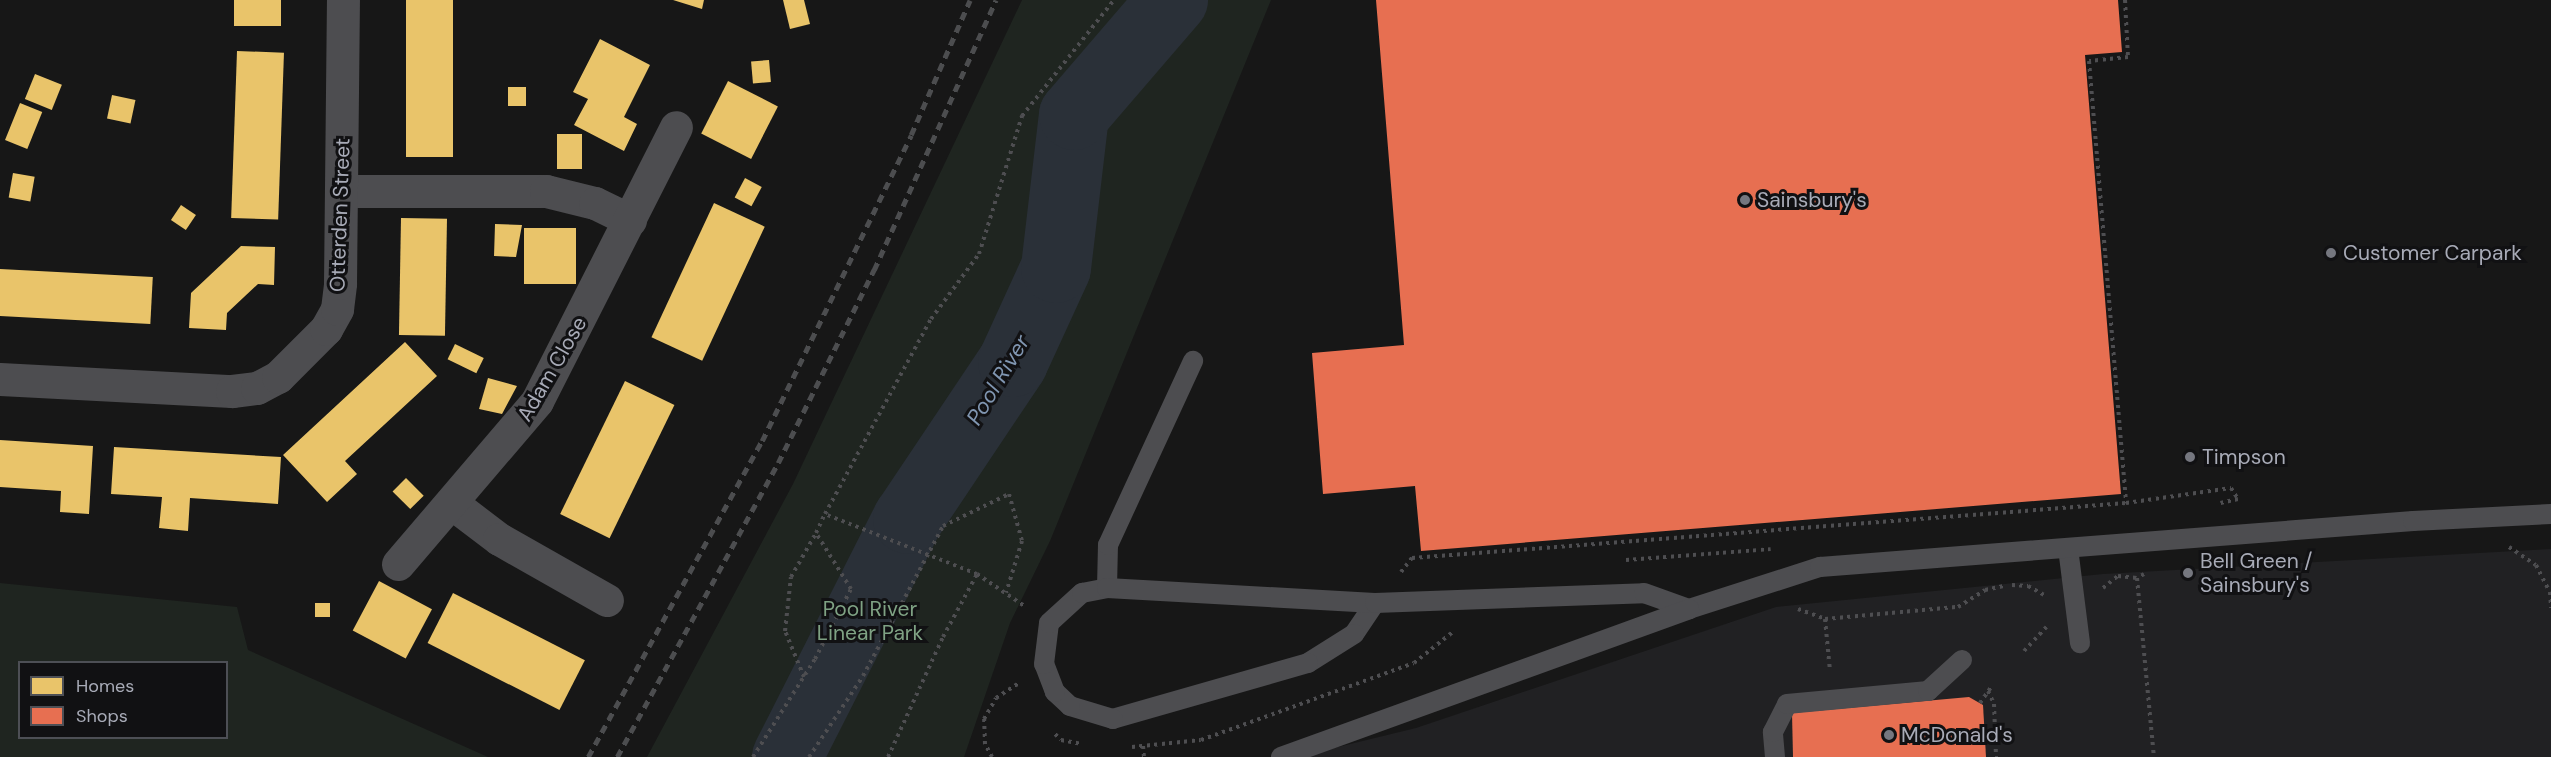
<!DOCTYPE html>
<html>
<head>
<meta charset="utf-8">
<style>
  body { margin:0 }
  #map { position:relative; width:2551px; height:757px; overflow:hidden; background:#171717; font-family:"DM Sans",sans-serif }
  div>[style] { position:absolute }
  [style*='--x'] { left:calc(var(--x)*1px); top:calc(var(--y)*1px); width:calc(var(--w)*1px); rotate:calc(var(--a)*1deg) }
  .built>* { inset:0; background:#212123 }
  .green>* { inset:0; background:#1f2520 }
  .homes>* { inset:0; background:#e9c46a; transform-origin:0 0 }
  .shops>* { inset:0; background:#e76f51 }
  .river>* { height:70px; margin:-35px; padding:0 35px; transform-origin:35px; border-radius:35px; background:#2a3038 }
  .path>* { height:4px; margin-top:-2px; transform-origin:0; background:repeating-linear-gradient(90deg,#4e4e51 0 3px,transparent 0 7.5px) }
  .lane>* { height:20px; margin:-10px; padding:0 10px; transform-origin:10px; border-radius:10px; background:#4d4d50 }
  .street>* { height:33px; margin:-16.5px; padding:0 16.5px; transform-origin:16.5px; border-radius:16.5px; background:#4d4d50 }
  .rail>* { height:4.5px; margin-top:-2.25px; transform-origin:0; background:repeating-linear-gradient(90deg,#4c4d4f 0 8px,transparent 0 14px) }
  .dots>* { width:16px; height:16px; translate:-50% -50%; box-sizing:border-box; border:3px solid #111113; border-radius:50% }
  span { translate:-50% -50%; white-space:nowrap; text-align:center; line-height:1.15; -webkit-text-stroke:6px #111113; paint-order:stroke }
  .poi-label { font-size:21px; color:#a8abb7 }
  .left { translate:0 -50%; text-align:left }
  .street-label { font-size:21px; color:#a8abb7 }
  .park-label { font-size:21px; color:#7fa284 }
  .water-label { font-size:22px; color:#8096b1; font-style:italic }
  .legend { position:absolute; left:18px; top:661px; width:210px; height:78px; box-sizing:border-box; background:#111113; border:2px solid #4d4f55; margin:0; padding:8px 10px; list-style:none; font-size:18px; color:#a8abb7 }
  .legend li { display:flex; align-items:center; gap:12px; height:30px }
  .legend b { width:30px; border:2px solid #4d4f55 }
</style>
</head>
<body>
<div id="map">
  <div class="built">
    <i style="clip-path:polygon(2551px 549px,2551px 757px,1297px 757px,1416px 728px,1776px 607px,2103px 574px)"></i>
  </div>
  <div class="green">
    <i style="clip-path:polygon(1022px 0,1271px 0,1050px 541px,1010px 623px,964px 757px,647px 757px,793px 484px)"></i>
    <i style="clip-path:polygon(evenodd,0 583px,237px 607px,248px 650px,488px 757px,0 757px,0 583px,20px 662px,226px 662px,226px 738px,20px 738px,20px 662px)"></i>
  </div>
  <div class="homes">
    <i style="left:234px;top:0;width:47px;height:26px"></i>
    <i style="left:406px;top:0;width:47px;height:157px"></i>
    <i style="clip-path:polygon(673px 0,704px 0,702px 9px)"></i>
    <i style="clip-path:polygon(783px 0,804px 0,810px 24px,790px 29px)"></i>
    <i style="clip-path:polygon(600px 39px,650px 65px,624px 117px,637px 124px,624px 151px,574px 125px,588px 99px,573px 92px)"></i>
    <i style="left:237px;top:51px;width:47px;height:167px;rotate:2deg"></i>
    <i style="left:769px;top:60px;width:22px;height:18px;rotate:85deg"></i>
    <i style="left:35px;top:74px;width:29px;height:27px;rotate:22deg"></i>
    <i style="left:728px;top:81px;width:56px;height:59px;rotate:27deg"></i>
    <i style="left:508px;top:87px;width:18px;height:19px"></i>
    <i style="left:112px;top:95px;width:24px;height:24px;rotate:12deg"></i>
    <i style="left:20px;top:103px;width:24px;height:40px;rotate:22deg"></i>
    <i style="left:557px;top:134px;width:25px;height:35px"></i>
    <i style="left:13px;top:173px;width:22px;height:25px;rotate:10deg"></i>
    <i style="left:745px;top:178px;width:19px;height:22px;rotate:28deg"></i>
    <i style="left:714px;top:203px;width:56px;height:148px;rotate:25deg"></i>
    <i style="left:181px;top:205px;width:18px;height:18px;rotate:34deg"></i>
    <i style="left:401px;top:218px;width:46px;height:117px;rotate:1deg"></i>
    <i style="clip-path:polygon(495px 224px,522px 225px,516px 257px,494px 256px)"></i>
    <i style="left:524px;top:228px;width:52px;height:56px"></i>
    <i style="clip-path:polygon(241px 246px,275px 247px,274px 285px,258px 284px,227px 313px,226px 330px,189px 328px,191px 293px)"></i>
    <i style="left:0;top:269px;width:153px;height:47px;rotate:3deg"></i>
    <i style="clip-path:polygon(405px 342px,437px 376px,345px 461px,357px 474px,327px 502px,283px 455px)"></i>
    <i style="left:455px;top:344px;width:32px;height:17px;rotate:26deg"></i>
    <i style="clip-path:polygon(488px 378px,517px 386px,502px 414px,479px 409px)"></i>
    <i style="left:625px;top:381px;width:55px;height:148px;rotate:26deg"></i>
    <i style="clip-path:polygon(0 440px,93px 446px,89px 514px,60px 512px,61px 491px,0 487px)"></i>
    <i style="clip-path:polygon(114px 447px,281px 457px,278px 504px,190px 498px,188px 531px,159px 528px,162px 497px,111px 494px)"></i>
    <i style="left:406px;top:478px;width:25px;height:19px;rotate:45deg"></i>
    <i style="left:379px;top:581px;width:60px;height:56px;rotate:28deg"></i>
    <i style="left:453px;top:593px;width:148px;height:56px;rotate:27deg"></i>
    <i style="left:315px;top:603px;width:15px;height:14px"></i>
  </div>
  <div class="shops">
    <i style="clip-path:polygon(1376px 0,2118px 0,2122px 52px,2085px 55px,2121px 494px,1421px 551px,1415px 486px,1323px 494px,1312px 353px,1404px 345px)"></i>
    <i style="clip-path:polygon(1969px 697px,1983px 705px,1986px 757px,1793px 757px,1792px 713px)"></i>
  </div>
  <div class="river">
    <i style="--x:787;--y:757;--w:267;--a:-63.1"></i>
    <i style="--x:908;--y:519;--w:189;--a:-56.2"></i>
    <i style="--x:1013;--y:362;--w:103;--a:-65.4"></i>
    <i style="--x:1056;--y:268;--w:154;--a:-83.3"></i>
    <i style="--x:1074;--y:115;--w:152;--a:-49.3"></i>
  </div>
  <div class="path">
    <i style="--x:2125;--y:0;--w:57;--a:87"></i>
    <i style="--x:2128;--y:57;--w:39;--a:174"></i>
    <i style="--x:2089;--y:61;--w:444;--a:85.2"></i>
    <i style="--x:2126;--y:503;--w:106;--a:-8.1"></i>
    <i style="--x:2231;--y:488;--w:13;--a:58"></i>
    <i style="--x:2238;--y:499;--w:18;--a:167"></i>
    <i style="--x:2509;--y:547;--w:32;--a:34"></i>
    <i style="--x:2536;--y:565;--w:30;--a:63"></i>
    <i style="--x:2550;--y:592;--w:16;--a:86"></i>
    <i style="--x:1626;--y:560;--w:145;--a:-4.3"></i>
    <i style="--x:1401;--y:572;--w:18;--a:-52"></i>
    <i style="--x:1412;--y:558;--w:716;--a:-4.4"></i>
    <i style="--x:977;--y:574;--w:59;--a:34"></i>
    <i style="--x:2144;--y:574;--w:8;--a:150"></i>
    <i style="--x:2137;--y:578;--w:180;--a:84.6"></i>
    <i style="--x:2012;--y:585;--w:16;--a:4"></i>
    <i style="--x:2028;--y:586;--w:18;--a:29"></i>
    <i style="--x:2103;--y:588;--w:19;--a:-39"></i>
    <i style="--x:2118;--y:576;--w:19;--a:6"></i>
    <i style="--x:1798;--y:609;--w:29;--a:20"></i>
    <i style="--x:1825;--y:619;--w:134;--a:-5.2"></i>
    <i style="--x:1958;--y:607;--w:32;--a:-32"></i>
    <i style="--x:1985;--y:590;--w:19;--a:-12"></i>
    <i style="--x:1825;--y:619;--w:52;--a:84.5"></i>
    <i style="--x:2024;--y:651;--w:33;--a:-47"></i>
    <i style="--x:804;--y:677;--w:50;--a:-112.4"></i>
    <i style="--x:785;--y:631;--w:54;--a:-83.7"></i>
    <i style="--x:791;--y:577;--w:51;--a:-60.4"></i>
    <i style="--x:1988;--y:691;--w:14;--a:65"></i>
    <i style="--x:1994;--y:704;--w:53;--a:87.8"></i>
    <i style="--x:1980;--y:703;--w:19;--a:-55"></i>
    <i style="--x:1055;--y:734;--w:8;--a:45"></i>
    <i style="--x:1061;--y:740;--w:20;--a:11"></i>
    <i style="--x:1143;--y:746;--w:11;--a:85"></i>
    <i style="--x:1132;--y:747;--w:69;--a:-5.8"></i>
    <i style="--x:1201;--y:740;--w:226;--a:-19.9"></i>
    <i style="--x:1414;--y:663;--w:51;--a:-38.7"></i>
    <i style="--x:753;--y:757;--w:116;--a:-57.7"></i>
    <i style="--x:815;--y:659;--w:79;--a:-62.8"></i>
    <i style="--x:851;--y:589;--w:66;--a:-122"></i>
    <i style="--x:816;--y:533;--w:21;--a:-65"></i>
    <i style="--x:809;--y:757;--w:97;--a:-56.3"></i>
    <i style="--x:863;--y:676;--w:170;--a:-61.9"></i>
    <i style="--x:943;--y:526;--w:73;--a:-25.9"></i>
    <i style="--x:1009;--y:494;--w:49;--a:74.5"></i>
    <i style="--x:1022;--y:541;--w:54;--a:107.1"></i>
    <i style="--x:888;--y:757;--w:132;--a:-65.4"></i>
    <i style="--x:943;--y:637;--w:72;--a:-61.6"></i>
    <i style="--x:977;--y:574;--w:163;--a:-158.5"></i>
    <i style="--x:825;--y:514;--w:222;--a:-61.5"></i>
    <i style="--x:931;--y:319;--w:81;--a:-53.6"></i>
    <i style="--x:979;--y:254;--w:145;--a:-72.7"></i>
    <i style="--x:1022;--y:116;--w:148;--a:-51.6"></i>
    <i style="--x:992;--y:757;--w:15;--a:-118"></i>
    <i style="--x:985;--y:744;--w:25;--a:-92"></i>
    <i style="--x:984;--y:719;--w:24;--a:-60"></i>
    <i style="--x:996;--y:698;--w:27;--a:-33"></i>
  </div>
  <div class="lane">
    <i style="--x:2068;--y:548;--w:96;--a:82.8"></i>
    <i style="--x:1107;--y:588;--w:43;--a:-88.7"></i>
    <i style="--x:1108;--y:545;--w:203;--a:-65.2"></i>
    <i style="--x:1375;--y:603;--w:37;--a:124"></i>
    <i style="--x:1354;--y:634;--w:54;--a:147.8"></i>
    <i style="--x:1308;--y:663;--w:203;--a:164"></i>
    <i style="--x:1113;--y:719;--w:45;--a:-163.2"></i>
    <i style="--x:1070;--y:706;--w:21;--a:-137"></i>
    <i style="--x:1055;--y:692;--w:30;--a:-111"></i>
    <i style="--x:1044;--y:664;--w:41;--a:-83"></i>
    <i style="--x:1049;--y:623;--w:45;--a:-42.3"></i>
    <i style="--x:1082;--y:593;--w:25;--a:-11"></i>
    <i style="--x:1107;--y:588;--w:268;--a:3.2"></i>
    <i style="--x:1375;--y:603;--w:269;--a:-2.1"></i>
    <i style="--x:1644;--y:593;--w:48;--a:19.6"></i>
    <i style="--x:1689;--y:609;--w:138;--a:-17.8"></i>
    <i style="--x:1820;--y:567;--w:595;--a:-4.44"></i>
    <i style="--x:2413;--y:521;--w:138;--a:-2.9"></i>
    <i style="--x:1281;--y:757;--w:434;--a:-19.9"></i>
    <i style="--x:1775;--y:757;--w:25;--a:-95"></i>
    <i style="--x:1773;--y:732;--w:31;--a:-63"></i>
    <i style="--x:1787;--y:704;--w:142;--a:-5.3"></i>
    <i style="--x:1928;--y:691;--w:46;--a:-42.4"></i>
  </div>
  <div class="street">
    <i style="--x:342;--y:191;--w:204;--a:0"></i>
    <i style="--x:546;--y:191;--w:50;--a:13.8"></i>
    <i style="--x:595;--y:203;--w:39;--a:26"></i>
    <i style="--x:0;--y:379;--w:232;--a:3"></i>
    <i style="--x:232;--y:391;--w:25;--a:-7"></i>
    <i style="--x:257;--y:388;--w:24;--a:-28"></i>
    <i style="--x:278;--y:377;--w:68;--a:-45"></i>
    <i style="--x:326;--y:329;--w:23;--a:-61"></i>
    <i style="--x:337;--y:309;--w:26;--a:-83"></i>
    <i style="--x:340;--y:283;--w:283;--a:-89.4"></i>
    <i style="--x:453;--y:504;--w:58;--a:37.3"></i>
    <i style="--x:499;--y:539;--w:124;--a:29.5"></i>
    <i style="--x:398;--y:564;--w:214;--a:-49.5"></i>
    <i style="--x:537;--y:401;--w:307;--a:-63.1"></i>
  </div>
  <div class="rail">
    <i style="--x:588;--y:757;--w:361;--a:-61.2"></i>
    <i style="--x:762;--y:441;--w:340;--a:-64"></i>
    <i style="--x:911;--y:135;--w:147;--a:-66.4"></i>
    <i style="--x:617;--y:757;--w:335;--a:-61.3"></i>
    <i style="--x:778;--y:463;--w:216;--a:-63.6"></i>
    <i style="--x:874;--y:270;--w:296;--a:-65.7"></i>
  </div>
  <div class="dots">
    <i style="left:1745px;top:200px;background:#75777f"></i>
    <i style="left:2331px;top:253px;background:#75777f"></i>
    <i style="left:2190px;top:457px;background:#75777f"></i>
    <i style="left:2188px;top:573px;background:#75777f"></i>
    <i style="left:1889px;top:735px;background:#75777f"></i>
  </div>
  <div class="poi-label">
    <span class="left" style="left:1757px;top:200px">Sainsbury's</span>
    <span class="left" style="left:2343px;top:253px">Customer Carpark</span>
    <span class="left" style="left:2202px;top:457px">Timpson</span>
    <span class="left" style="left:2200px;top:573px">Bell Green /<br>Sainsbury's</span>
    <span class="left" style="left:1901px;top:735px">McDonald's</span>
  </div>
  <div class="street-label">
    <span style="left:340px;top:215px;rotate:-88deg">Otterden Street</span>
    <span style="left:552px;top:369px;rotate:-60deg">Adam Close</span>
  </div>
  <div class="park-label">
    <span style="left:870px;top:621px">Pool River<br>Linear Park</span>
  </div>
  <div class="water-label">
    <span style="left:998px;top:380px;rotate:-59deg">Pool River</span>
  </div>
  <ul class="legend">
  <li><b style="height:16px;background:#e9c46a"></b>Homes</li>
  <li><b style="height:16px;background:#e76f51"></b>Shops</li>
  </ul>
</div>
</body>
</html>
